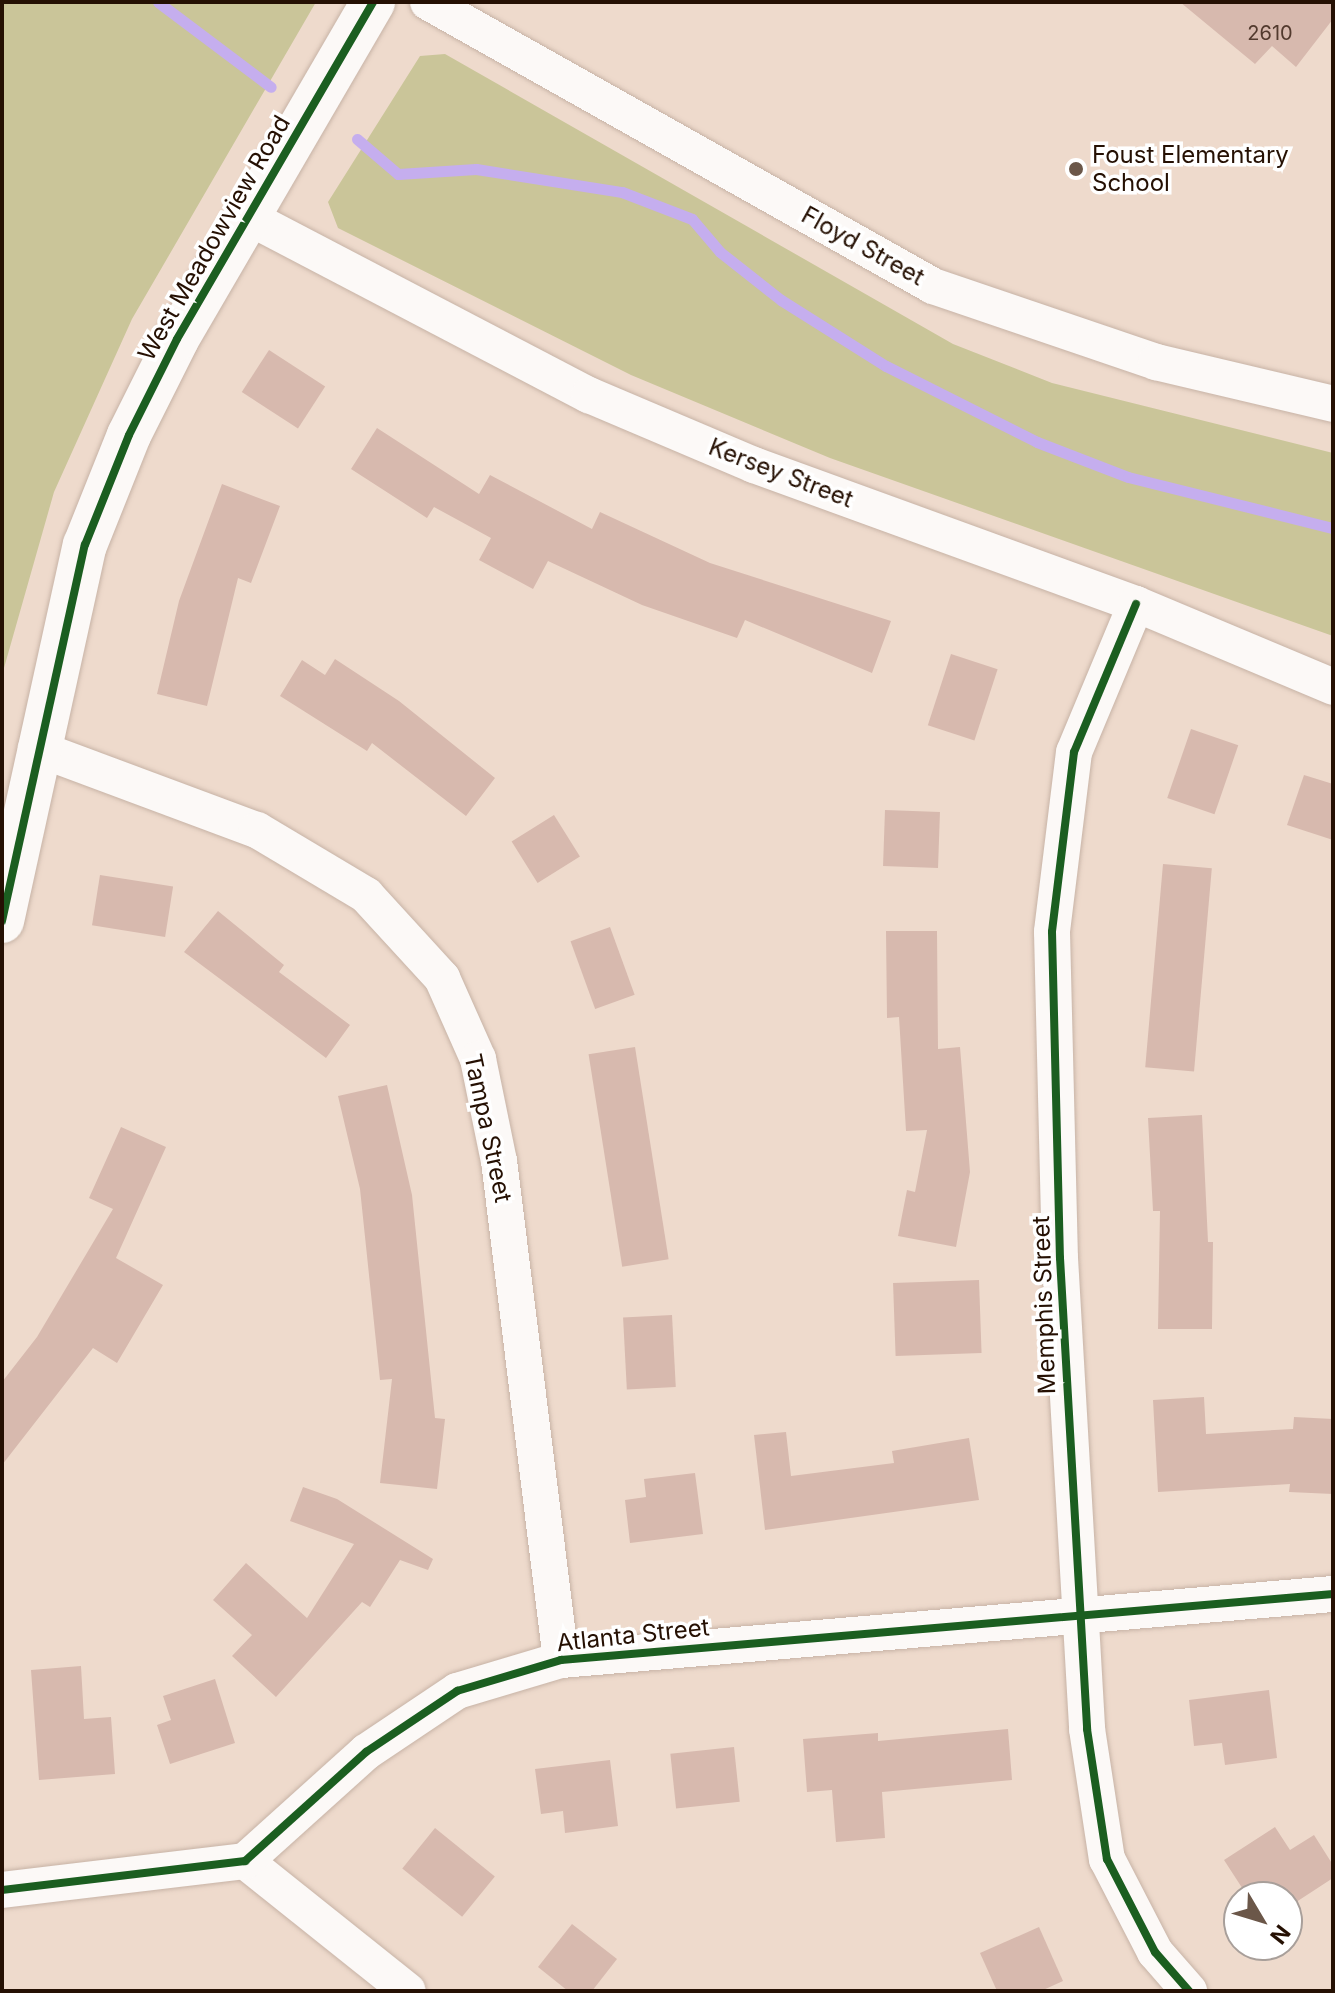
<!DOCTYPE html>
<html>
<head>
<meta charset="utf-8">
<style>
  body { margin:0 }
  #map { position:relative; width:1335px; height:1993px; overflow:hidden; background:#eedacc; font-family:Inter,sans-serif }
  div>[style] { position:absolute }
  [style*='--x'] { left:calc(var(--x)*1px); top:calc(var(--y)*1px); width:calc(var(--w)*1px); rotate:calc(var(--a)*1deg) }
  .green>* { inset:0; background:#cac599 }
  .stream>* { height:11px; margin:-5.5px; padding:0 5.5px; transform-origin:5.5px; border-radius:5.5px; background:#c5aeee }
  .building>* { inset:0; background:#d7b9ae; transform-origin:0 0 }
  .roads { filter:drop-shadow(0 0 2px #c7b3a6) drop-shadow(0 0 2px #c7b3a6) }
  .minor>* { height:36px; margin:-18px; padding:0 18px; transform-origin:18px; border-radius:18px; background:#fcf9f7 }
  .tertiary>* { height:44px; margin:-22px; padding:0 22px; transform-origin:22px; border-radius:22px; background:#fcf9f7 }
  .cycleway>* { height:8px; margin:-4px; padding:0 4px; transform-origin:4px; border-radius:4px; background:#1b5e20 }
  .dots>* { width:22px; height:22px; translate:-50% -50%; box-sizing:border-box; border:4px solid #fff; border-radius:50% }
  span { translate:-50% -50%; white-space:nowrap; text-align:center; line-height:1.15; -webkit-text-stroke:7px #fff; paint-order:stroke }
  .number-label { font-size:20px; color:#523a2e }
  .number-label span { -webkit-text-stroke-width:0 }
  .poi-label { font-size:24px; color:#251003 }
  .left { translate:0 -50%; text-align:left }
  .street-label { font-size:24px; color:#251003 }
  .frame { position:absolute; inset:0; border:4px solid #251003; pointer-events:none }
  .north { position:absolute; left:1223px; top:1881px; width:80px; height:80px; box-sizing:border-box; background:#fff; border:2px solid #a89f9a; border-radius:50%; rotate:128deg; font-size:22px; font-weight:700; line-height:32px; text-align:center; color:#251003 }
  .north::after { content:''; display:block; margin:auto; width:28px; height:36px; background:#6b5749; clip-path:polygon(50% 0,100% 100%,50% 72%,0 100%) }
</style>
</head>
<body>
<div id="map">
  <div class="green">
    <i style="clip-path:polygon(2px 2px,316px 2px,132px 319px,54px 492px,2px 675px)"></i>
    <i style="clip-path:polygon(445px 54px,953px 344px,1052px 383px,1333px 453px,1333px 636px,830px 458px,631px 375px,338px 228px,328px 202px,420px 56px)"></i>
  </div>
  <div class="stream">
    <i style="--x:158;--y:2;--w:141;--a:37"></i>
    <i style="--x:357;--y:139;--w:54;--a:40.5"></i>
    <i style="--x:398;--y:174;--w:78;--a:-3.7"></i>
    <i style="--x:476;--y:169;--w:148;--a:9"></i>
    <i style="--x:622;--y:192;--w:75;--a:21.1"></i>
    <i style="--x:692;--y:219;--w:43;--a:49.7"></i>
    <i style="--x:720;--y:252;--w:78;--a:38.2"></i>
    <i style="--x:781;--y:300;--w:124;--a:32.2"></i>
    <i style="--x:886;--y:366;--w:169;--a:26.7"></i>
    <i style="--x:1037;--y:442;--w:97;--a:21"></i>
    <i style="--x:1128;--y:477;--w:211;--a:14"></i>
  </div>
  <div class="building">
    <i style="clip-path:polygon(1180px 2px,1333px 2px,1333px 19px,1296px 67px,1272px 46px,1255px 64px)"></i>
    <i style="left:269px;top:350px;width:67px;height:50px;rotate:33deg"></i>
    <i style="clip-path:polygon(377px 428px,479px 494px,490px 475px,592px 529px,600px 512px,710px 563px,891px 621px,872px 673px,745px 620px,737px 638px,642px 605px,548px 561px,533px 589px,479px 560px,491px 538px,434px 507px,427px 518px,351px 469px)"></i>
    <i style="clip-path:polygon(222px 484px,280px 506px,251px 583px,238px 578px,207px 706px,157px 694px,179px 601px)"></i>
    <i style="left:951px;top:654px;width:49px;height:75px;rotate:18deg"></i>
    <i style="clip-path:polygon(335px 659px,399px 701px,495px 778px,466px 816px,372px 743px,367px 751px,280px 696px,302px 660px,325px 675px)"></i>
    <i style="left:1191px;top:729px;width:50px;height:73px;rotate:19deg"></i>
    <i style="clip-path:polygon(1304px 775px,1333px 784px,1333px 840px,1287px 825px)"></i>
    <i style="left:885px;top:810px;width:55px;height:56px;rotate:2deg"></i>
    <i style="left:554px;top:815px;width:49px;height:50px;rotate:58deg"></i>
    <i style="left:1163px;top:864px;width:49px;height:204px;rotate:5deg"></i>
    <i style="left:100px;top:875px;width:74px;height:51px;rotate:9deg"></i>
    <i style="clip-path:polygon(218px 911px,284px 965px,279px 972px,350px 1025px,326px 1058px,184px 952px)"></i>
    <i style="left:610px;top:927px;width:72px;height:42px;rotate:70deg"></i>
    <i style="clip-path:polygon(886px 931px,937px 931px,938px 1049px,960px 1047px,970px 1172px,956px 1247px,898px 1236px,907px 1190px,915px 1192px,927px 1130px,906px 1131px,899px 1017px,887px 1018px)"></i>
    <i style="left:635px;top:1047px;width:215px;height:47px;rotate:81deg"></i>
    <i style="clip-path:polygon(387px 1085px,412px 1195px,435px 1418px,445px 1419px,437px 1489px,380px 1483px,392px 1379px,380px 1380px,360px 1189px,338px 1096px)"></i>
    <i style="clip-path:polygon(1202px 1115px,1208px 1242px,1213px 1242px,1212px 1329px,1158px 1329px,1160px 1211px,1153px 1211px,1148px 1118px)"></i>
    <i style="clip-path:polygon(121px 1127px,166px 1147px,116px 1258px,163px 1285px,117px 1363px,93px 1348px,2px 1465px,2px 1382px,37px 1337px,113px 1209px,89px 1198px)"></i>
    <i style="left:979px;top:1280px;width:73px;height:86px;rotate:88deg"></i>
    <i style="left:672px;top:1315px;width:72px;height:49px;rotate:87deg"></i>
    <i style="clip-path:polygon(1204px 1397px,1206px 1434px,1293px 1429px,1294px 1417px,1333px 1419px,1333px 1494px,1289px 1492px,1290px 1484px,1158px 1492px,1153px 1400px)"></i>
    <i style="clip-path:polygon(786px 1432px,791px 1476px,894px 1463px,892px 1451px,969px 1438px,979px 1500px,765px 1530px,754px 1435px)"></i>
    <i style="clip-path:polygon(695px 1473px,703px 1534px,630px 1543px,625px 1500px,646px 1497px,644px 1479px)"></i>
    <i style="clip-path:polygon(303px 1487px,337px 1499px,433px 1559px,428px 1570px,400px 1560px,370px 1607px,362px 1602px,276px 1697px,232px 1656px,252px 1635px,213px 1600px,246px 1563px,307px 1618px,354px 1544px,290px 1521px)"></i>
    <i style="clip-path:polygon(81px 1666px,84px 1719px,111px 1717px,115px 1774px,39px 1780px,31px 1670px)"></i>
    <i style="clip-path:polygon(215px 1679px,235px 1743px,170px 1764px,157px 1725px,171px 1720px,163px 1696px)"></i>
    <i style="clip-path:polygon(1269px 1690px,1277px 1758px,1225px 1765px,1222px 1743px,1194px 1746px,1189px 1700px)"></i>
    <i style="clip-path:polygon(1008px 1729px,1012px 1780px,882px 1792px,885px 1838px,836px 1842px,832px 1790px,807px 1792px,803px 1739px,878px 1733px,878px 1741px)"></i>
    <i style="left:734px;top:1747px;width:55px;height:64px;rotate:84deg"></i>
    <i style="clip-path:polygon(610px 1760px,618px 1826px,565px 1833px,563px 1811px,541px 1814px,535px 1769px)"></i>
    <i style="clip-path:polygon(1275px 1827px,1290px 1850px,1314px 1835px,1333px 1865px,1333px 1878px,1287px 1908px,1287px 1897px,1248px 1897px,1224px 1860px)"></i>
    <i style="left:435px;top:1828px;width:77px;height:52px;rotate:39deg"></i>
    <i style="clip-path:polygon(572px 1924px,617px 1959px,592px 1991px,568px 1991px,538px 1967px)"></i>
    <i style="clip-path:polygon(1039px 1927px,1063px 1981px,1041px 1991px,997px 1991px,980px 1953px)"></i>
  </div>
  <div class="roads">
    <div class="minor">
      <i style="--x:428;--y:2;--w:579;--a:29.35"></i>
      <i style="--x:933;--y:286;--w:236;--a:18.8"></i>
      <i style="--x:1156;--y:362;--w:182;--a:13.3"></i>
      <i style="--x:248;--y:217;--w:385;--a:27.6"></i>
      <i style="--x:589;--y:395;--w:179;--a:23"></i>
      <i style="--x:754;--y:465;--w:407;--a:20"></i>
      <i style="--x:1136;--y:604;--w:214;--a:22.8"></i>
      <i style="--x:1136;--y:604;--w:160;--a:112.7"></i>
      <i style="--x:1074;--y:752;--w:181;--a:97"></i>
      <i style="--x:1052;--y:932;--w:326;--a:88.6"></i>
      <i style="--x:1060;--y:1258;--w:472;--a:86.7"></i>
      <i style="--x:1087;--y:1729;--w:132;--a:81.3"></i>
      <i style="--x:1107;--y:1859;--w:105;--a:62.7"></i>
      <i style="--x:1155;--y:1952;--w:52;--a:48.9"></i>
      <i style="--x:36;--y:748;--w:236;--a:20.4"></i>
      <i style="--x:257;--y:830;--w:127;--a:30.8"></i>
      <i style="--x:366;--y:895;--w:113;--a:47.5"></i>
      <i style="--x:442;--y:978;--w:89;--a:66"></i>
      <i style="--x:478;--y:1059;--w:104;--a:78.4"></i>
      <i style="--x:499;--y:1161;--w:503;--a:82.92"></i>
      <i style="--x:245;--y:1861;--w:208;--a:38.6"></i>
      <i style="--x:2;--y:1890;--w:245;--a:-6.8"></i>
      <i style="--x:245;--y:1861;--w:163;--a:-42"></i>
      <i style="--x:366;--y:1752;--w:110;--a:-33.8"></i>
      <i style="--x:457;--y:1691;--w:109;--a:-16.6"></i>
      <i style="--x:561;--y:1660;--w:775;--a:-4.89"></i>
    </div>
    <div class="tertiary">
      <i style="--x:2;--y:921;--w:385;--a:-77.6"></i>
      <i style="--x:85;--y:545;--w:118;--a:-68.2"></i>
      <i style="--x:129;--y:435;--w:107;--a:-63.4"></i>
      <i style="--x:177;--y:339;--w:390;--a:-59.8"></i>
    </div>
  </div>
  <div class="cycleway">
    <i style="--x:1136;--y:604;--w:160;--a:112.7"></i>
    <i style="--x:1074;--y:752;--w:181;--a:97"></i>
    <i style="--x:1052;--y:932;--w:326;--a:88.6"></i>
    <i style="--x:1060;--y:1258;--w:472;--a:86.7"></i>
    <i style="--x:1087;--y:1729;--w:132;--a:81.3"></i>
    <i style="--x:1107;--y:1859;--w:105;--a:62.7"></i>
    <i style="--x:1155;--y:1952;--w:52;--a:48.9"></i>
    <i style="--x:2;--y:921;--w:385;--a:-77.6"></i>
    <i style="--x:85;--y:545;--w:118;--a:-68.2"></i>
    <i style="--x:129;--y:435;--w:107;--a:-63.4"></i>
    <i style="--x:177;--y:339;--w:390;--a:-59.8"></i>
    <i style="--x:2;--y:1890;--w:245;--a:-6.8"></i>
    <i style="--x:245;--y:1861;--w:163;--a:-42"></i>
    <i style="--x:366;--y:1752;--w:110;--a:-33.8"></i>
    <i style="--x:457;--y:1691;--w:109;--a:-16.6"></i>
    <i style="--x:561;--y:1660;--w:775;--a:-4.89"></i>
  </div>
  <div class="dots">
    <i style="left:1076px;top:169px;background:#6b5749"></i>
  </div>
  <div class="number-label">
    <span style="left:1270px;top:33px">2610</span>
  </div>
  <div class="poi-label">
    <span class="left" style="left:1092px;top:169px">Foust Elementary<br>School</span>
  </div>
  <div class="street-label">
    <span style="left:214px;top:238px;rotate:-60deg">West Meadowview Road</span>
    <span style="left:863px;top:246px;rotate:29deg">Floyd Street</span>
    <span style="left:781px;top:473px;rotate:21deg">Kersey Street</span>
    <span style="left:488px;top:1128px;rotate:78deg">Tampa Street</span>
    <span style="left:1044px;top:1305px;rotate:-92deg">Memphis Street</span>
    <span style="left:633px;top:1635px;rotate:-6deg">Atlanta Street</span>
  </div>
  <div class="frame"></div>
  <div class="north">N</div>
</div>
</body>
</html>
